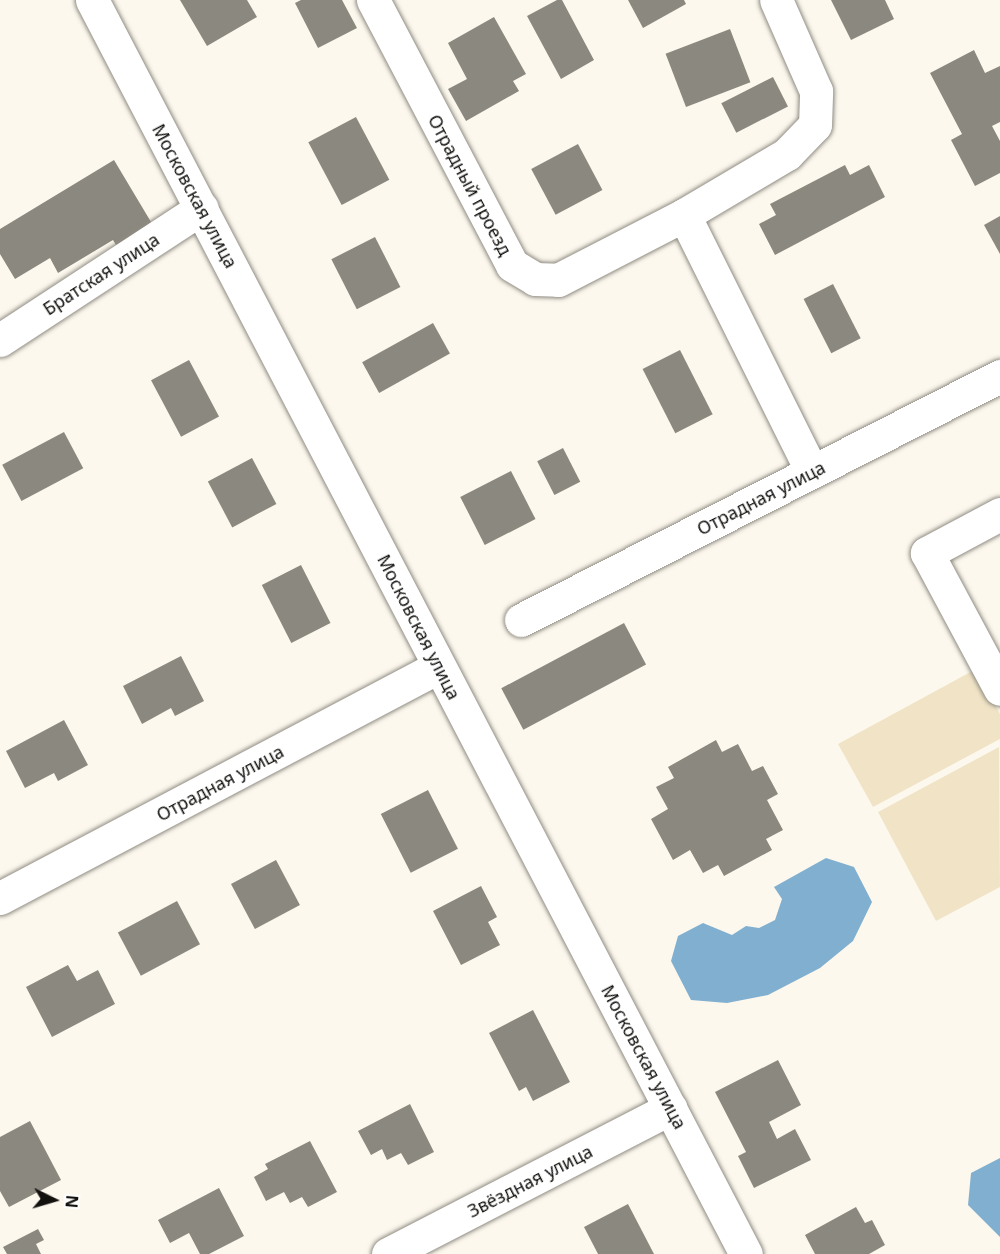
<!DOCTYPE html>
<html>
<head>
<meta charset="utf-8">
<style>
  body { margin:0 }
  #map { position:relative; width:1000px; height:1254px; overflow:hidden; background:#fcf8ee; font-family:"Noto Sans",sans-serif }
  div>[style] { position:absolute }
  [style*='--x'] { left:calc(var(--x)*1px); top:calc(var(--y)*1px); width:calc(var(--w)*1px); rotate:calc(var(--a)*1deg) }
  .green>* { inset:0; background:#f1e4c6 }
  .water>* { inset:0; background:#81afcf }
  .building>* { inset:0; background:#8b887f; transform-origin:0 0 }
  .roads { filter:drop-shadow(0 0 2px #908c83) drop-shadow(0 0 2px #908c83) }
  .minor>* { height:33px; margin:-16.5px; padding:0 16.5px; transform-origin:16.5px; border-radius:16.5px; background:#fff }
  span { translate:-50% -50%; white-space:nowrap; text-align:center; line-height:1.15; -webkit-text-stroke:4.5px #fff; paint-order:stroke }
  .street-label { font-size:18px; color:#12110e }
  .north { position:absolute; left:24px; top:1170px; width:60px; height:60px; -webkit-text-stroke:4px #fff; paint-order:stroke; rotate:95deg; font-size:16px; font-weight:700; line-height:24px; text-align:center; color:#12110e }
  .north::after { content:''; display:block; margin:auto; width:21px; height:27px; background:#12110e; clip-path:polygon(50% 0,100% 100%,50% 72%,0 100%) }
</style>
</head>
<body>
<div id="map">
  <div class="green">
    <i style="clip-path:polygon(976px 669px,1000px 714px,1000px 739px,873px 807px,838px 744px)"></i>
    <i style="clip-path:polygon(999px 747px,1000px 887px,936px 921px,878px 812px)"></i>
  </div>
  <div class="water">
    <i style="clip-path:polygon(826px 858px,854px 867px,872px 902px,853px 941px,820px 968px,768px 995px,727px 1003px,691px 1000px,671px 961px,678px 936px,703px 923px,732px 935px,746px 926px,759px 928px,775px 920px,782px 899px,774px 887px)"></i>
    <i style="clip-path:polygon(1000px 1158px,1000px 1237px,968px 1205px,971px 1173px)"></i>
  </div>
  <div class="building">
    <i style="clip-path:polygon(180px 0,247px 0,257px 17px,207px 46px)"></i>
    <i style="clip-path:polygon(301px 0,342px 0,357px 28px,318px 48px,295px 3px)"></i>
    <i style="clip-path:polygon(557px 0,562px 0,594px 60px,561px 79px,527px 16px)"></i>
    <i style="clip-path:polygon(628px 0,684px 0,686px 4px,643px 28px)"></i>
    <i style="clip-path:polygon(831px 0,885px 0,894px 19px,851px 40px)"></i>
    <i style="clip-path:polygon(494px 17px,526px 74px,513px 81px,519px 91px,466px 121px,448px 89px,467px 79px,448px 43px)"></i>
    <i style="left:730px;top:29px;width:57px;height:69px;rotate:69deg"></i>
    <i style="clip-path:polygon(974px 50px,985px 73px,1000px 66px,1000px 122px,992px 126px,1000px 141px,1000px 173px,975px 186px,951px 140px,962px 134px,930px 73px)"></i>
    <i style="left:773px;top:77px;width:33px;height:58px;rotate:63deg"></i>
    <i style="left:356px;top:117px;width:71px;height:54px;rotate:62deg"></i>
    <i style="left:578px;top:144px;width:52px;height:53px;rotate:62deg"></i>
    <i style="clip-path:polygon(114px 160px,157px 232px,121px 253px,113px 240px,58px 273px,50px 258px,15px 279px,0 254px,0 229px)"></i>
    <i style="clip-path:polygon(845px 165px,850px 175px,869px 165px,885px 197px,775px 255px,759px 224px,776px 215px,770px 204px)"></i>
    <i style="clip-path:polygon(1000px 216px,1000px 254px,984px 225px)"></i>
    <i style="left:375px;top:237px;width:56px;height:49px;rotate:63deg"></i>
    <i style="left:833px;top:284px;width:61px;height:33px;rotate:63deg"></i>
    <i style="left:433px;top:323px;width:35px;height:81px;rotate:61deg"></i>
    <i style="left:680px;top:350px;width:72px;height:42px;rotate:63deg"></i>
    <i style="left:189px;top:360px;width:64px;height:43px;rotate:62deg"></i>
    <i style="left:64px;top:432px;width:41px;height:70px;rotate:62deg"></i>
    <i style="left:563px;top:448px;width:38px;height:29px;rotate:63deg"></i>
    <i style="left:252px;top:458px;width:52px;height:50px;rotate:62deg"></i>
    <i style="left:511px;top:471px;width:54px;height:57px;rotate:63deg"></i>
    <i style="left:301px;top:565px;width:65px;height:44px;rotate:63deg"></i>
    <i style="left:624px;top:623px;width:47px;height:139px;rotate:62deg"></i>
    <i style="clip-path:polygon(181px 656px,204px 701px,175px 716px,171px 708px,142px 724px,123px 686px)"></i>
    <i style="clip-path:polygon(64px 720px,88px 765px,58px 781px,54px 773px,25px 788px,6px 751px)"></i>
    <i style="clip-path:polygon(716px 740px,722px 752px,738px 744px,752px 771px,763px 766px,778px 794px,767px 800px,783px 830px,766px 839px,772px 850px,724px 876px,718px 865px,703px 873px,690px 850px,673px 860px,651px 819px,668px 809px,656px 787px,674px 778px,668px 767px)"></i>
    <i style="left:428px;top:790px;width:66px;height:53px;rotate:63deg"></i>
    <i style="left:276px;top:860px;width:51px;height:51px;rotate:62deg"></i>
    <i style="clip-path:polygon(481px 886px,497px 917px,488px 922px,500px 945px,461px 965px,433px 911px)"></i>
    <i style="left:177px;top:901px;width:49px;height:67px;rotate:62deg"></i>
    <i style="clip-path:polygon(68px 965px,77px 981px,98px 970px,115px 1004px,52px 1037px,26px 987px)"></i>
    <i style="clip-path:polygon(533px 1010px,570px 1082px,533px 1101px,526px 1087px,519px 1091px,489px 1033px)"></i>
    <i style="clip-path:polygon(778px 1060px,801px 1105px,769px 1122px,777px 1139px,795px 1129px,811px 1160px,754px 1188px,738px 1156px,746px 1152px,715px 1092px)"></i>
    <i style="clip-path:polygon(410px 1104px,434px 1152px,408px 1165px,401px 1153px,387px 1160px,382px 1149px,371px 1155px,358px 1131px)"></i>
    <i style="clip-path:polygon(30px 1121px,61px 1180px,9px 1207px,0 1191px,0 1137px)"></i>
    <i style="clip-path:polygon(310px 1141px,337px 1192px,308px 1207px,302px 1197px,290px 1203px,284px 1192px,266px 1201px,254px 1177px,268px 1169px,265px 1164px)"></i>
    <i style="clip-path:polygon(219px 1188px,244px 1236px,209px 1254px,200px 1254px,189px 1233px,170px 1243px,158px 1220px)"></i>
    <i style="clip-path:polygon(628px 1204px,654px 1254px,598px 1254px,584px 1227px)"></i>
    <i style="clip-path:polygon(856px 1207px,865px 1223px,872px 1220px,885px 1245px,869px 1254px,815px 1254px,805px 1235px)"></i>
    <i style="clip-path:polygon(38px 1229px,44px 1240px,36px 1244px,41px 1254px,7px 1254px,3px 1247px)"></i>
  </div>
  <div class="roads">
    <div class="minor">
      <i style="--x:92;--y:0;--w:1414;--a:62.46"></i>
      <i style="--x:373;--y:0;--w:299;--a:62.3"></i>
      <i style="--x:512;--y:265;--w:27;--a:31"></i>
      <i style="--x:535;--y:279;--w:23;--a:2"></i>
      <i style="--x:558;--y:280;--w:142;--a:-27.3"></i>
      <i style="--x:684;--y:215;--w:287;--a:63.5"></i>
      <i style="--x:684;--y:215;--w:120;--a:-30.6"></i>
      <i style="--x:787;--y:154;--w:40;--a:-46"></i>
      <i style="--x:815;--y:125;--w:34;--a:-88"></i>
      <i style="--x:816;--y:91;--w:99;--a:-113.7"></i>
      <i style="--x:0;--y:340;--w:241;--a:-33.2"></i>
      <i style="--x:1000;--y:514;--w:83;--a:151.9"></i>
      <i style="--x:927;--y:553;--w:154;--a:61.8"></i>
      <i style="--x:521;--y:620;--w:538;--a:-26.99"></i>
      <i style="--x:0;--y:898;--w:496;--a:-27.8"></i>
      <i style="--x:388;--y:1254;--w:318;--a:-27.3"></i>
    </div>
  </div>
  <div class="street-label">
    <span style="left:470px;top:185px;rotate:62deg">Отрадный проезд</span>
    <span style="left:195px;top:196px;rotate:62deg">Московская улица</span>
    <span style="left:101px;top:274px;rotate:-33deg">Братская улица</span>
    <span style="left:761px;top:498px;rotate:-27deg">Отрадная улица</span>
    <span style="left:419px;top:627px;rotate:63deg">Московская улица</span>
    <span style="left:220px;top:783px;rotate:-28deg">Отрадная улица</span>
    <span style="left:644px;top:1057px;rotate:62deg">Московская улица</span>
    <span style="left:530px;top:1181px;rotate:-27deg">Звёздная улица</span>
  </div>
  <div class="north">N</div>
</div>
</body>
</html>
